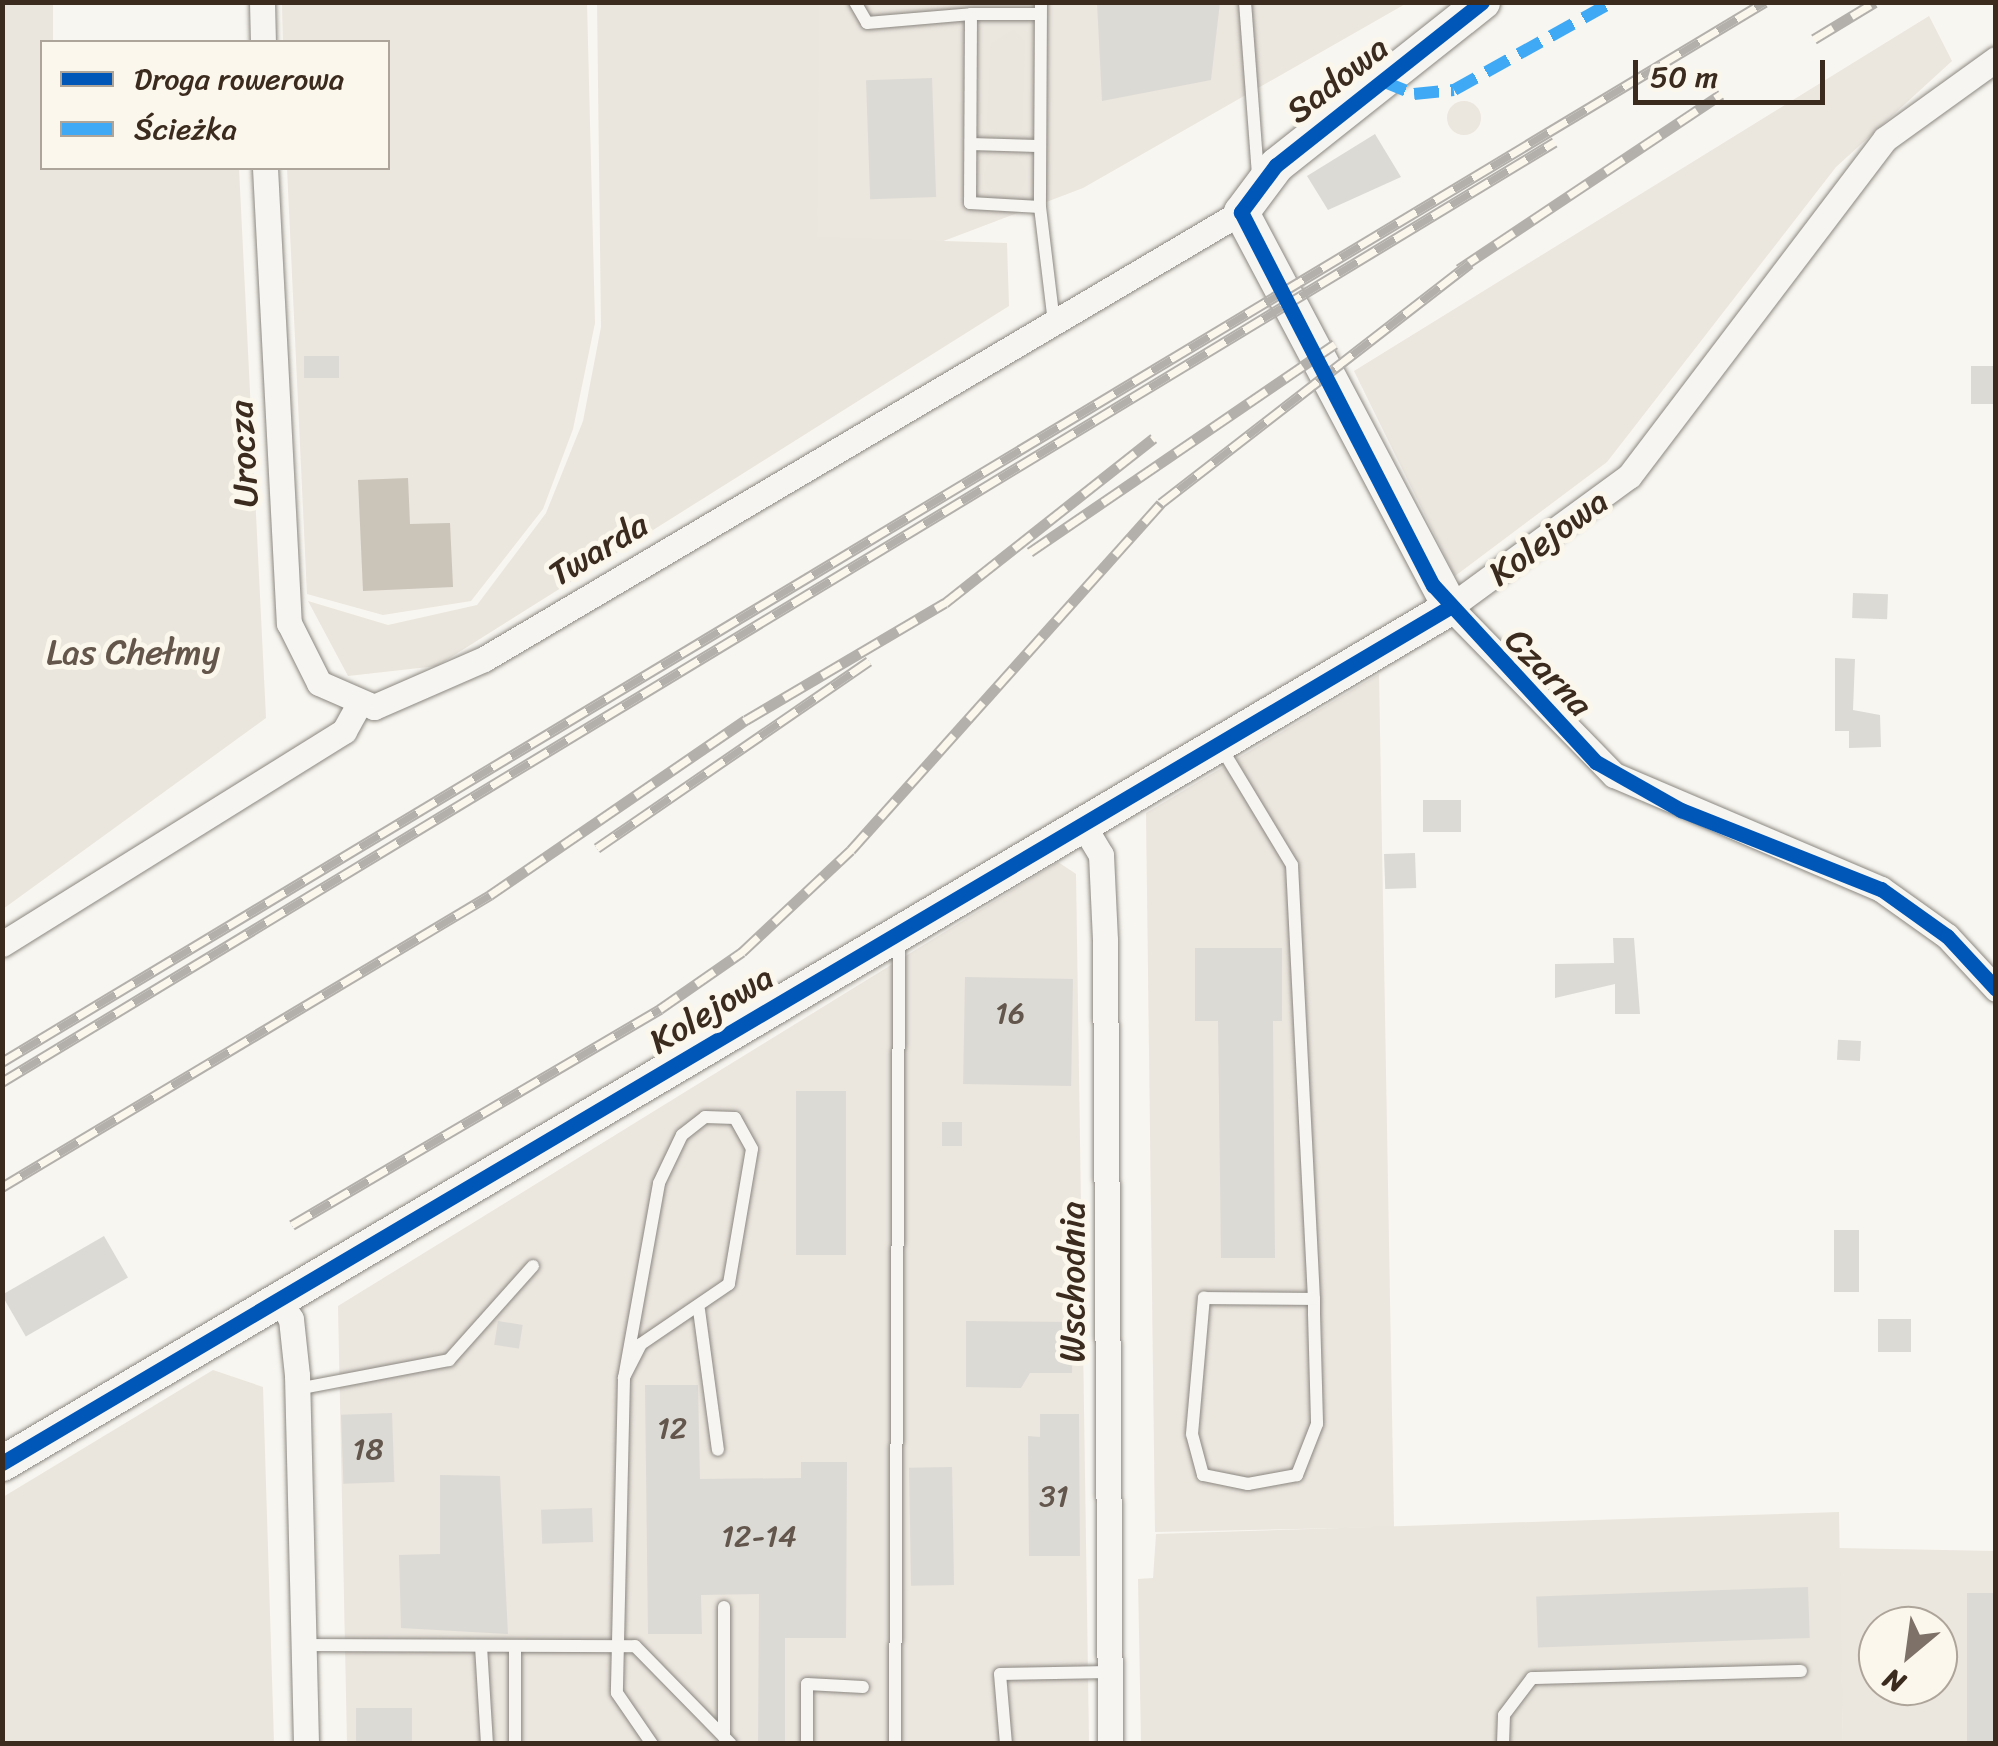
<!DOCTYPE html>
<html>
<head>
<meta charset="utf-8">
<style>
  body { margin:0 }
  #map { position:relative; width:1998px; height:1746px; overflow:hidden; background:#f8f6f0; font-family:Sriracha,sans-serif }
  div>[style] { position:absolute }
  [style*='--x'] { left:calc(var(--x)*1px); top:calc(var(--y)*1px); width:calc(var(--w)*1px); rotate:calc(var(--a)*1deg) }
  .built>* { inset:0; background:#ebe6de }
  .round { border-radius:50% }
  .green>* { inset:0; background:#eae6dd }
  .water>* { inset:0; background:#cac4b9 }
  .building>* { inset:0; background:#dcdad5; transform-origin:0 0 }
  .roads { filter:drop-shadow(0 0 2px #8b8781) drop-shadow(0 0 2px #8b8781) }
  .lane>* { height:12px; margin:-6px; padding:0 6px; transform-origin:6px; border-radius:6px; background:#f6f5f1 }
  .street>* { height:25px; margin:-12.5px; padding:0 12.5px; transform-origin:12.5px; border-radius:12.5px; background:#f6f5f1 }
  .secondary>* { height:35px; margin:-17.5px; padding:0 17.5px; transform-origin:17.5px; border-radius:17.5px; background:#f6f5f1 }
  .rail>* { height:11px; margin-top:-5.5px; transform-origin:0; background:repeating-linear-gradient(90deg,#fbf7ec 0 22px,#b3b0ac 0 44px); box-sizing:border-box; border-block:2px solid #b3b0ac }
  .quiet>* { height:12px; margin-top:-6px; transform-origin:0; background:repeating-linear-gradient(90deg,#3fa9f5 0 25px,transparent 0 37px) }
  .cycleway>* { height:15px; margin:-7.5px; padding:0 7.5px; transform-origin:7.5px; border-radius:7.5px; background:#0057b8 }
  span { translate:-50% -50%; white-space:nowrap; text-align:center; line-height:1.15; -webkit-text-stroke:10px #fbf7ec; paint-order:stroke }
  .number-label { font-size:30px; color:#63564c }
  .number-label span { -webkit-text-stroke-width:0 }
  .street-label { font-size:35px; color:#3b2a1e }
  .park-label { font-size:35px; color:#64564a }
  .frame { position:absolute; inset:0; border:5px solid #3b2a1e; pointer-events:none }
  .legend { position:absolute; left:40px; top:40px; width:350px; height:130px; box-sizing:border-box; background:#fbf7ec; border:2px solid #aea59a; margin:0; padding:12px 18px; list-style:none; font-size:30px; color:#3b2a1e }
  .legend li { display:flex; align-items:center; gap:20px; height:50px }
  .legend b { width:50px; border:2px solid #aea59a }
  .north { position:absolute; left:1858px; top:1606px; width:100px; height:100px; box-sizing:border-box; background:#fbf7ec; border:2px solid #aea59a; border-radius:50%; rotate:209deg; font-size:28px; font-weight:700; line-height:40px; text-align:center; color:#3b2a1e }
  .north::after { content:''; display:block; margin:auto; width:35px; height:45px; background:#7d7168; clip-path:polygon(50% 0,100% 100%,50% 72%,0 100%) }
  .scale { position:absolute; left:1633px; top:60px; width:192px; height:45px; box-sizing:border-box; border:5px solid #3b2a1e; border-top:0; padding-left:12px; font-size:30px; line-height:35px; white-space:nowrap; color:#3b2a1e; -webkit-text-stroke:8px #fbf7ec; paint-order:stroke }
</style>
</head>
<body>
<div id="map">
  <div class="built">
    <i style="clip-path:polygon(282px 3px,587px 3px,595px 323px,573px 429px,543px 509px,471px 601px,383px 615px,307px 594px,287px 168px,388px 168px,388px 42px,283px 42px)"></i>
    <i style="clip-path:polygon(802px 3px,1407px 3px,1083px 188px,812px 291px)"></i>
    <i style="clip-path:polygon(1929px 16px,1952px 61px,1836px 167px,1607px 462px,1455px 576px,1354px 371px)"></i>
    <i class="round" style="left:1447px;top:101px;width:34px;height:34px"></i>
    <i style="clip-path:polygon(1379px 674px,1394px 1527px,1155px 1532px,1146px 813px)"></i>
    <i style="clip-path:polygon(1058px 862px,1076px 874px,1089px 1743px,347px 1743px,338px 1306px)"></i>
    <i style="clip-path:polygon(evenodd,1838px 1548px,1995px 1551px,1995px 1743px,1843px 1743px,1838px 1548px,1878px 1626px,1938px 1626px,1938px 1686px,1878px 1686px,1878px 1626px)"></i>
  </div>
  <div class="green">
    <i style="clip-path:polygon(3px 2px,53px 3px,53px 42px,42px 42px,42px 168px,239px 168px,266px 718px,3px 909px)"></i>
    <i style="clip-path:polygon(597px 3px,819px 3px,817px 237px,1007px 243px,1009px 306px,437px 666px,348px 676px,308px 601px,388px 625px,477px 605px,546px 513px,583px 421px,601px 327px)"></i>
    <i style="clip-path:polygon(1013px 30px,1025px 41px,1022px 129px,997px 138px,987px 125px,991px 44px)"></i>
    <i class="round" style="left:984px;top:155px;width:42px;height:42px"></i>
    <i style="clip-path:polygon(213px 1370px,263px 1387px,274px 1743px,3px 1743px,3px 1497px)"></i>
    <i style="clip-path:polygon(1839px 1512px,1843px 1743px,1141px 1743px,1138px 1579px,1153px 1578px,1156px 1534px)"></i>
  </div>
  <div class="water">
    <i style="clip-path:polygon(408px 478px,410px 524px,450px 523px,453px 587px,363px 591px,358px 480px)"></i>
  </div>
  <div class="building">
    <i style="clip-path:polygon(1097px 2px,1220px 2px,1211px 80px,1102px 101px)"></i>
    <i style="left:932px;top:78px;width:119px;height:66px;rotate:88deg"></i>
    <i style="clip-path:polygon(1375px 134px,1401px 177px,1328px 210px,1307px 176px)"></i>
    <i style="left:304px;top:356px;width:35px;height:22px"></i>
    <i style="left:1971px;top:366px;width:25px;height:38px"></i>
    <i style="left:1853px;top:593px;width:35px;height:25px;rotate:2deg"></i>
    <i style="clip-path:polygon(1835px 658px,1855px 659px,1853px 710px,1880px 715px,1881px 747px,1849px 748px,1849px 731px,1835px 731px)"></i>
    <i style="left:1461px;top:800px;width:32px;height:38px;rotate:90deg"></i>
    <i style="left:1415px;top:853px;width:35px;height:31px;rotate:88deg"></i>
    <i style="clip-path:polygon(1613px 938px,1634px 938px,1640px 1014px,1615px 1014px,1615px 984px,1555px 998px,1555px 964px,1614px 963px)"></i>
    <i style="clip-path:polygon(1195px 948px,1282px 948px,1282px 1021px,1273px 1021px,1275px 1258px,1221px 1258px,1218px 1021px,1195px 1021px)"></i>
    <i style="left:1073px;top:979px;width:107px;height:108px;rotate:91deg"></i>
    <i style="left:1861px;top:1041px;width:20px;height:23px;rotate:93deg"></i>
    <i style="left:796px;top:1091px;width:50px;height:164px"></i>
    <i style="left:942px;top:1122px;width:20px;height:24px"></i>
    <i style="left:1834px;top:1230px;width:25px;height:62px"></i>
    <i style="left:104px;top:1236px;width:48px;height:118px;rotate:60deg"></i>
    <i style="left:1878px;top:1319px;width:33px;height:33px"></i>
    <i style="left:498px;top:1321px;width:25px;height:24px;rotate:9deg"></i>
    <i style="clip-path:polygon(966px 1321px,1073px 1322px,1072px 1373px,1030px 1373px,1021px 1388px,966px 1387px)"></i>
    <i style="clip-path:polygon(645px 1385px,698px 1385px,700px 1479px,801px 1478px,801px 1462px,847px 1462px,846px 1638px,785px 1638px,785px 1744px,758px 1744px,759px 1594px,701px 1595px,702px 1634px,648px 1634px)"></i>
    <i style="left:392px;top:1413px;width:69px;height:51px;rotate:88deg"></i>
    <i style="clip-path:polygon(1040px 1414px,1079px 1414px,1080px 1556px,1029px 1556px,1028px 1436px,1040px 1437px)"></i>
    <i style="left:952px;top:1467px;width:118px;height:43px;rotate:89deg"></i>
    <i style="clip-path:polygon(440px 1475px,500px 1476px,508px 1634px,401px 1628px,399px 1555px,440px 1554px)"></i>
    <i style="left:592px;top:1508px;width:34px;height:51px;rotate:88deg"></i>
    <i style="left:1808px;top:1587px;width:51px;height:272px;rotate:88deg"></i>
    <i style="left:1996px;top:1593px;width:151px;height:29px;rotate:90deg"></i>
    <i style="left:356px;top:1708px;width:56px;height:36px"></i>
  </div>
  <div class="roads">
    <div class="lane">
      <i style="--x:855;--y:2;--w:24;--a:60"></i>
      <i style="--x:867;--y:23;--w:104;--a:-4.9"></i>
      <i style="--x:1041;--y:2;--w:205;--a:90.3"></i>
      <i style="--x:1040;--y:207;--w:109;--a:83.1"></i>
      <i style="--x:1245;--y:2;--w:173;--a:85.7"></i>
      <i style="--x:1036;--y:14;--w:65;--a:180"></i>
      <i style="--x:971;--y:14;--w:189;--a:90.3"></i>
      <i style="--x:970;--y:203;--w:70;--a:3.3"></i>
      <i style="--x:971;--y:144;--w:66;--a:1.7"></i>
      <i style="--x:1219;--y:744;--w:141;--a:58.9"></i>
      <i style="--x:1292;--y:865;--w:435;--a:87.1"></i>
      <i style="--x:1314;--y:1299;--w:15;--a:90"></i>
      <i style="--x:1314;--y:1314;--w:110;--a:88.4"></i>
      <i style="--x:1317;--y:1424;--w:55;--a:111.4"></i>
      <i style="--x:1297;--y:1475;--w:50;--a:169.6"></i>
      <i style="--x:1248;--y:1484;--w:46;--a:-168.7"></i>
      <i style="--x:1203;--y:1475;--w:42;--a:-105"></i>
      <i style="--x:1192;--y:1434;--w:137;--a:-85"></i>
      <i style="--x:1204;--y:1298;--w:110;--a:0.5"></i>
      <i style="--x:699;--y:1310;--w:141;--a:82.3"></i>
      <i style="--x:624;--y:1378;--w:198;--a:-79.8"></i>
      <i style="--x:659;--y:1183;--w:53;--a:-64.4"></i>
      <i style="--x:682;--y:1135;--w:29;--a:-38"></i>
      <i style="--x:705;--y:1117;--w:30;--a:2"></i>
      <i style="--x:735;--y:1118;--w:35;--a:61"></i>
      <i style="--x:752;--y:1149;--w:137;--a:99.7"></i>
      <i style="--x:729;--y:1284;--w:107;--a:145.7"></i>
      <i style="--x:641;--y:1344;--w:38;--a:117"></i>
      <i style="--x:624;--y:1378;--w:315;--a:91.3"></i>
      <i style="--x:617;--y:1693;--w:62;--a:55.5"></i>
      <i style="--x:297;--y:1389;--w:155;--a:-10.8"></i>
      <i style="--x:449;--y:1360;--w:126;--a:-48.2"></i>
      <i style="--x:303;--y:1645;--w:332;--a:0.2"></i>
      <i style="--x:635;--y:1646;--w:137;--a:45.6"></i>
      <i style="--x:481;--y:1646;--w:98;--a:86.5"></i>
      <i style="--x:724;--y:1737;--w:130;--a:-90"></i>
      <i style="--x:515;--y:1744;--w:98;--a:-90"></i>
      <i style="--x:807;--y:1744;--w:60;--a:-90"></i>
      <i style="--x:807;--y:1684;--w:56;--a:3.1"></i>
      <i style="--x:895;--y:1744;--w:804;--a:-89.71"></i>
      <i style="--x:1006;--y:1744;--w:70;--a:-94.9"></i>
      <i style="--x:1000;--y:1674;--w:109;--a:-1.1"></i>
      <i style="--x:1503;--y:1744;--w:29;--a:-88"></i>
      <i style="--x:1504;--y:1715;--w:46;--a:-52.9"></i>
      <i style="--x:1532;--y:1678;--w:269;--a:-1.5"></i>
    </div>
    <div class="street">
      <i style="--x:262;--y:2;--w:40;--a:88.6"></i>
      <i style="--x:1996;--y:59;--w:137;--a:144.2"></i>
      <i style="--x:1885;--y:139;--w:423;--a:127.2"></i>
      <i style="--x:1629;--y:476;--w:222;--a:143.8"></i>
      <i style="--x:1450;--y:607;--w:235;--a:45.7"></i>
      <i style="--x:1614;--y:775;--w:290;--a:23.1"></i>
      <i style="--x:1881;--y:889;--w:81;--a:35.5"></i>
      <i style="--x:1947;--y:936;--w:72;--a:47.2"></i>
      <i style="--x:265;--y:168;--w:456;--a:87"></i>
      <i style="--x:289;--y:623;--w:67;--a:63.4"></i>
      <i style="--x:319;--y:683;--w:60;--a:23.6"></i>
      <i style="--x:374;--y:707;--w:120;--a:-23.6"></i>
      <i style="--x:484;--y:659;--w:879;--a:-30.56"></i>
      <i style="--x:1083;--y:825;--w:35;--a:59"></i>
      <i style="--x:1101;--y:855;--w:85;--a:87.3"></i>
      <i style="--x:1105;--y:940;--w:804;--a:89.64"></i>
      <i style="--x:2;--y:944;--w:403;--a:-31.9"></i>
      <i style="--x:344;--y:731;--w:31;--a:-61"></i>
      <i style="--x:280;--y:1301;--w:21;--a:59"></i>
      <i style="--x:291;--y:1319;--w:56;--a:83.9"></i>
      <i style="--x:297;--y:1375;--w:369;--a:88.6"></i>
    </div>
    <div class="secondary">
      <i style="--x:2;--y:1463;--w:1682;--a:-30.59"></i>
      <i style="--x:1450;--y:607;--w:447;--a:-117.9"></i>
      <i style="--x:1241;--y:212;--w:59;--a:-53.3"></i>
      <i style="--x:1276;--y:165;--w:263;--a:-38.4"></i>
    </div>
  </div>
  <div class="rail">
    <i style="--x:1814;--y:39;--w:71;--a:-31.2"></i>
    <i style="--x:1459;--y:269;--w:315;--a:-33.7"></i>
    <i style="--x:1030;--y:552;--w:369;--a:-34.3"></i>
    <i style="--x:597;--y:848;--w:330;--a:-34.5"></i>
    <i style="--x:2;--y:1062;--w:2057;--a:-31.02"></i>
    <i style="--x:2;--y:1082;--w:1815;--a:-31.19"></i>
    <i style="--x:2;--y:1187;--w:569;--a:-30.89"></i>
    <i style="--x:490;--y:895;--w:310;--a:-34.4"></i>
    <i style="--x:746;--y:720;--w:231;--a:-30.5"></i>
    <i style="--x:945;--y:603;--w:266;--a:-38.3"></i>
    <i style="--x:292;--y:1225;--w:427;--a:-30.4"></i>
    <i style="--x:660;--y:1009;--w:100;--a:-34.8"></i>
    <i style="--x:742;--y:952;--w:149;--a:-43.1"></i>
    <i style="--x:851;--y:850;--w:465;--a:-48.2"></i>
    <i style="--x:1161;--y:503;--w:391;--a:-37.8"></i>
  </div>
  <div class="quiet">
    <i style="--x:1382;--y:81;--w:35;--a:22"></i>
    <i style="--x:1414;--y:94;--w:40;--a:-5.7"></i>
    <i style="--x:1454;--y:90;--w:181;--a:-29.1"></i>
  </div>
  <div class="cycleway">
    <i style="--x:1482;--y:2;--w:263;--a:141.6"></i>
    <i style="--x:1276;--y:165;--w:59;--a:126.7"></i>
    <i style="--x:1241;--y:212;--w:420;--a:62.8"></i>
    <i style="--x:1433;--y:585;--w:241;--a:47.4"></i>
    <i style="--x:1596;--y:762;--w:98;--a:29.5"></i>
    <i style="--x:1681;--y:810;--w:215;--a:21.6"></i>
    <i style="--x:1881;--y:889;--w:81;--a:35.5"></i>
    <i style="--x:1947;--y:936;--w:72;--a:47.2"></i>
    <i style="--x:2;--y:1463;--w:1682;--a:-30.59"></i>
  </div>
  <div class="number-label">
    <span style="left:1010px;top:1013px">16</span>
    <span style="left:672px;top:1428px">12</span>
    <span style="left:368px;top:1449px">18</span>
    <span style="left:1054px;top:1496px">31</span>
    <span style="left:759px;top:1536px">12-14</span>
  </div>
  <div class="street-label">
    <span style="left:1337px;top:79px;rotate:-38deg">Sadowa</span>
    <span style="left:243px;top:454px;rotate:-93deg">Urocza</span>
    <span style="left:1548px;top:537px;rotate:-36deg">Kolejowa</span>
    <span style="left:598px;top:549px;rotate:-31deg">Twarda</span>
    <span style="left:1549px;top:672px;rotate:46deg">Czarna</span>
    <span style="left:711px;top:1009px;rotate:-31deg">Kolejowa</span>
    <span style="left:1072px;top:1282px;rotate:-90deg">Wschodnia</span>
  </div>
  <div class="park-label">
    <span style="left:133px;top:652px">Las Chełmy</span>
  </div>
  <div class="frame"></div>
  <ul class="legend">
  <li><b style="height:12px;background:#0057b8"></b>Droga rowerowa</li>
  <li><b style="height:12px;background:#3fa9f5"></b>Ścieżka</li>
  </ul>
  <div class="north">N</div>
  <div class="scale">50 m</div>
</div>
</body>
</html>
